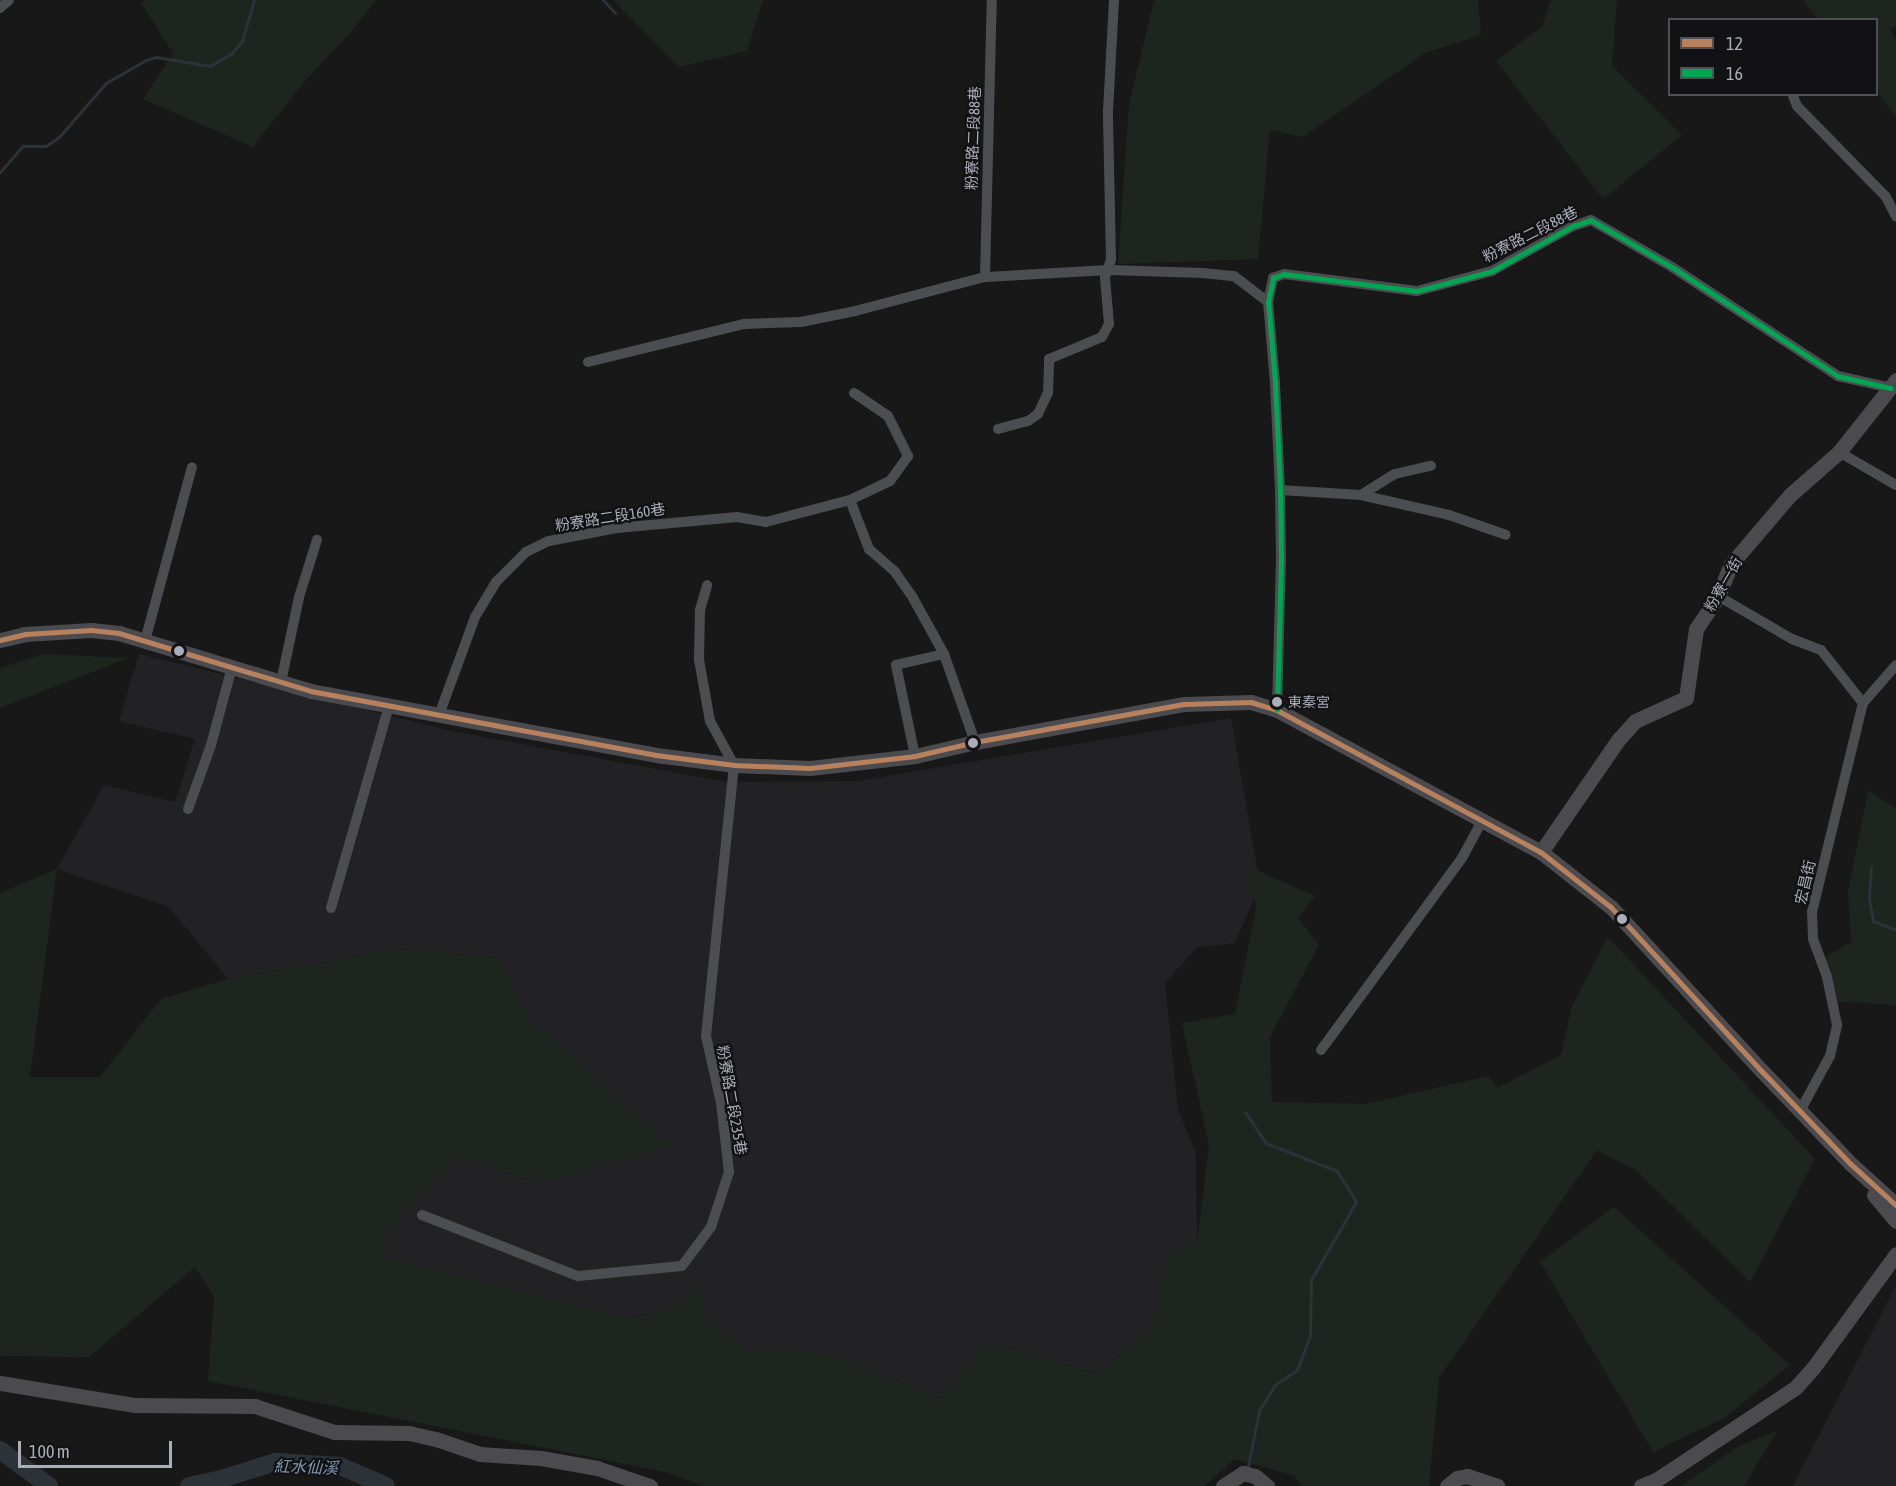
<!DOCTYPE html>
<html>
<head>
<meta charset="utf-8">
<style>
  body { margin:0 }
  #map { position:relative; width:1896px; height:1486px; overflow:hidden; background:#181818; font-family:"Asap Condensed","Noto Sans TC",sans-serif }
  div>[style] { position:absolute }
  [style*='--x'] { left:calc(var(--x)*1px); top:calc(var(--y)*1px); width:calc(var(--w)*1px); rotate:calc(var(--a)*1deg) }
  .built>* { inset:0; background:#222224 }
  .green>* { inset:0; background:#1e251f }
  .stream>* { height:3px; margin:-1.5px; padding:0 1.5px; transform-origin:1.5px; border-radius:1.5px; background:#2b3339 }
  .river>* { height:18px; margin:-9px; padding:0 9px; transform-origin:9px; border-radius:9px; background:#2b3339 }
  .street>* { height:10px; margin:-5px; padding:0 5px; transform-origin:5px; border-radius:5px; background:#4c4d51 }
  .secondary>* { height:15px; margin:-7.5px; padding:0 7.5px; transform-origin:7.5px; border-radius:7.5px; background:#4b4b4f }
  .bus-1>* { height:4.5px; margin:-2.25px; padding:0 2.25px; transform-origin:2.25px; border-radius:2.25px; background:#b6815c }
  .bus-2>* { height:4.5px; margin:-2.25px; padding:0 2.25px; transform-origin:2.25px; border-radius:2.25px; background:#00a651 }
  .dots>* { width:16px; height:16px; translate:-50% -50%; box-sizing:border-box; border:3px solid #121214; border-radius:50% }
  span { translate:-50% -50%; white-space:nowrap; text-align:center; line-height:1.15; -webkit-text-stroke:4.5px #121214; paint-order:stroke }
  .bus-label { font-size:14px; color:#aaaeb8 }
  .left { translate:0 -50%; text-align:left }
  .street-label { font-size:15px; color:#aaaeb8 }
  .water-label { font-size:16px; color:#829bb2; font-style:italic }
  .legend { position:absolute; left:1668px; top:18px; width:210px; height:78px; box-sizing:border-box; background:#121214; border:2px solid #4f5056; margin:0; padding:8px 10px; list-style:none; font-size:18px; color:#aaaeb8 }
  .legend li { display:flex; align-items:center; gap:12px; height:30px }
  .legend b { width:30px; border:2px solid #4f5056 }
  .scale { position:absolute; left:18px; top:1441px; width:154px; height:27px; box-sizing:border-box; border:3px solid #aaaeb8; border-top:0; padding-left:8px; font-size:18px; line-height:21px; white-space:nowrap; color:#aaaeb8; -webkit-text-stroke:4px #121214; paint-order:stroke }
</style>
</head>
<body>
<div id="map">
  <div class="built">
    <i style="clip-path:polygon(139px 654px,452px 731px,726px 782px,858px 781px,1231px 718px,1260px 885px,1235px 943px,1196px 948px,1165px 983px,1178px 1109px,1196px 1154px,1197px 1245px,1168px 1256px,1151px 1329px,1096px 1374px,989px 1342px,942px 1399px,828px 1354px,750px 1351px,709px 1323px,675px 1310px,623px 1318px,380px 1257px,400px 1215px,458px 1157px,539px 1183px,670px 1145px,526px 1016px,498px 958px,402px 949px,228px 979px,169px 907px,57px 869px,104px 785px,175px 802px,195px 739px,119px 721px)"></i>
    <i style="clip-path:polygon(1896px 1285px,1896px 1486px,1793px 1486px)"></i>
  </div>
  <div class="green">
    <i style="clip-path:polygon(146px 0,376px 0,353px 30px,303px 83px,253px 147px,143px 99px,173px 53px,141px 3px)"></i>
    <i style="clip-path:polygon(613px 0,763px 0,747px 51px,679px 67px)"></i>
    <i style="clip-path:polygon(1154px 0,1478px 0,1481px 35px,1425px 53px,1303px 137px,1270px 130px,1258px 259px,1118px 264px,1129px 105px)"></i>
    <i style="clip-path:polygon(1551px 0,1617px 0,1612px 66px,1682px 135px,1603px 199px,1496px 61px,1542px 27px)"></i>
    <i style="clip-path:polygon(1803px 0,1896px 0,1896px 26px,1890px 29px,1896px 41px,1896px 116px,1877px 92px,1876px 20px,1818px 19px)"></i>
    <i style="clip-path:polygon(43px 654px,128px 658px,0 708px,0 668px)"></i>
    <i style="clip-path:polygon(1868px 790px,1896px 809px,1896px 1005px,1829px 1001px,1822px 960px,1851px 942px,1848px 890px)"></i>
    <i style="clip-path:polygon(1249px 867px,1315px 896px,1298px 918px,1319px 945px,1270px 1037px,1272px 1102px,1365px 1104px,1489px 1076px,1498px 1088px,1561px 1055px,1572px 1006px,1608px 937px,1815px 1159px,1750px 1282px,1637px 1171px,1597px 1150px,1439px 1378px,1429px 1486px,1302px 1486px,1295px 1476px,1235px 1459px,1204px 1486px,704px 1486px,666px 1472px,208px 1381px,214px 1297px,195px 1267px,89px 1357px,0 1356px,0 893px,57px 869px,30px 1077px,100px 1077px,161px 999px,228px 979px,402px 949px,499px 958px,526px 1016px,671px 1146px,539px 1183px,458px 1157px,400px 1215px,381px 1257px,623px 1318px,675px 1310px,694px 1284px,709px 1323px,750px 1351px,828px 1354px,942px 1399px,988px 1342px,1096px 1374px,1151px 1329px,1168px 1256px,1197px 1244px,1209px 1145px,1182px 1023px,1235px 1014px,1256px 909px)"></i>
    <i style="clip-path:polygon(1614px 1207px,1790px 1365px,1724px 1418px,1653px 1452px,1540px 1262px)"></i>
    <i style="clip-path:polygon(1777px 1431px,1744px 1486px,1681px 1486px,1737px 1447px)"></i>
  </div>
  <div class="stream">
    <i style="--x:603;--y:0;--w:18;--a:47"></i>
    <i style="--x:0;--y:172;--w:35;--a:-49"></i>
    <i style="--x:23;--y:146;--w:23;--a:0"></i>
    <i style="--x:46;--y:146;--w:16;--a:-35"></i>
    <i style="--x:59;--y:137;--w:72;--a:-49"></i>
    <i style="--x:106;--y:83;--w:46;--a:-29.9"></i>
    <i style="--x:146;--y:60;--w:10;--a:-17"></i>
    <i style="--x:156;--y:57;--w:55;--a:9.5"></i>
    <i style="--x:210;--y:66;--w:24;--a:-30"></i>
    <i style="--x:231;--y:54;--w:17;--a:-50"></i>
    <i style="--x:242;--y:41;--w:43;--a:-73.7"></i>
    <i style="--x:1871;--y:867;--w:31;--a:94"></i>
    <i style="--x:1869;--y:898;--w:23;--a:80"></i>
    <i style="--x:1873;--y:921;--w:25;--a:21"></i>
    <i style="--x:1245;--y:1112;--w:37;--a:56"></i>
    <i style="--x:1266;--y:1143;--w:76;--a:21.5"></i>
    <i style="--x:1337;--y:1171;--w:36;--a:58"></i>
    <i style="--x:1356;--y:1202;--w:90;--a:120"></i>
    <i style="--x:1311;--y:1280;--w:56;--a:91"></i>
    <i style="--x:1310;--y:1336;--w:36;--a:111"></i>
    <i style="--x:1297;--y:1370;--w:27;--a:146"></i>
    <i style="--x:1275;--y:1385;--w:31;--a:122"></i>
    <i style="--x:1259;--y:1411;--w:61;--a:101.3"></i>
  </div>
  <div class="river">
    <i style="--x:0;--y:1450;--w:61;--a:36.3"></i>
    <i style="--x:189;--y:1486;--w:33;--a:-12"></i>
    <i style="--x:221;--y:1479;--w:58;--a:-17.2"></i>
    <i style="--x:276;--y:1462;--w:64;--a:3.6"></i>
    <i style="--x:340;--y:1466;--w:50;--a:23.5"></i>
  </div>
  <div class="street">
    <i style="--x:0;--y:8;--w:12;--a:-42"></i>
    <i style="--x:1793;--y:96;--w:11;--a:68"></i>
    <i style="--x:1797;--y:106;--w:127;--a:45.6"></i>
    <i style="--x:1886;--y:197;--w:22;--a:63"></i>
    <i style="--x:985;--y:277;--w:277;--a:-88.6"></i>
    <i style="--x:588;--y:362;--w:161;--a:-13.7"></i>
    <i style="--x:744;--y:324;--w:57;--a:-2"></i>
    <i style="--x:801;--y:322;--w:55;--a:-11.5"></i>
    <i style="--x:855;--y:311;--w:134;--a:-14.7"></i>
    <i style="--x:985;--y:277;--w:124;--a:-3.2"></i>
    <i style="--x:1109;--y:270;--w:94;--a:1.8"></i>
    <i style="--x:1203;--y:273;--w:31;--a:6"></i>
    <i style="--x:1234;--y:276;--w:43;--a:37.4"></i>
    <i style="--x:998;--y:429;--w:31;--a:-15"></i>
    <i style="--x:1028;--y:421;--w:12;--a:-35"></i>
    <i style="--x:1038;--y:414;--w:23;--a:-65"></i>
    <i style="--x:1048;--y:393;--w:34;--a:-88"></i>
    <i style="--x:1049;--y:359;--w:57;--a:-22.5"></i>
    <i style="--x:1102;--y:337;--w:15;--a:-62"></i>
    <i style="--x:1109;--y:324;--w:47;--a:-94.9"></i>
    <i style="--x:1105;--y:277;--w:18;--a:-71"></i>
    <i style="--x:1111;--y:260;--w:149;--a:-91.2"></i>
    <i style="--x:1108;--y:111;--w:111;--a:-86.9"></i>
    <i style="--x:1839;--y:452;--w:66;--a:30.1"></i>
    <i style="--x:1280;--y:490;--w:81;--a:3.5"></i>
    <i style="--x:1361;--y:495;--w:90;--a:12.8"></i>
    <i style="--x:1449;--y:515;--w:60;--a:19.3"></i>
    <i style="--x:1361;--y:495;--w:40;--a:-32"></i>
    <i style="--x:1395;--y:474;--w:37;--a:-13"></i>
    <i style="--x:850;--y:500;--w:53;--a:68.8"></i>
    <i style="--x:869;--y:549;--w:35;--a:41"></i>
    <i style="--x:895;--y:572;--w:32;--a:55"></i>
    <i style="--x:913;--y:598;--w:64;--a:61"></i>
    <i style="--x:944;--y:654;--w:49;--a:167.1"></i>
    <i style="--x:896;--y:665;--w:93;--a:78.2"></i>
    <i style="--x:1718;--y:596;--w:86;--a:30.2"></i>
    <i style="--x:1792;--y:639;--w:31;--a:21"></i>
    <i style="--x:1821;--y:650;--w:68;--a:51.6"></i>
    <i style="--x:145;--y:641;--w:180;--a:-74.9"></i>
    <i style="--x:944;--y:654;--w:93;--a:70.6"></i>
    <i style="--x:281;--y:682;--w:87;--a:-78"></i>
    <i style="--x:299;--y:597;--w:60;--a:-72.5"></i>
    <i style="--x:1277;--y:710;--w:149;--a:-88.5"></i>
    <i style="--x:1281;--y:561;--w:71;--a:-90.8"></i>
    <i style="--x:1280;--y:490;--w:107;--a:-92.7"></i>
    <i style="--x:1275;--y:383;--w:81;--a:-94.9"></i>
    <i style="--x:1268;--y:302;--w:25;--a:-78"></i>
    <i style="--x:1273;--y:278;--w:12;--a:-20"></i>
    <i style="--x:1284;--y:274;--w:134;--a:7.3"></i>
    <i style="--x:1417;--y:291;--w:78;--a:-14.9"></i>
    <i style="--x:1492;--y:271;--w:93;--a:-29.1"></i>
    <i style="--x:1573;--y:226;--w:19;--a:-18"></i>
    <i style="--x:1591;--y:220;--w:94;--a:30.1"></i>
    <i style="--x:1672;--y:267;--w:199;--a:33.3"></i>
    <i style="--x:1838;--y:376;--w:54;--a:12.8"></i>
    <i style="--x:439;--y:715;--w:104;--a:-69.8"></i>
    <i style="--x:475;--y:617;--w:41;--a:-59"></i>
    <i style="--x:496;--y:582;--w:42;--a:-45"></i>
    <i style="--x:526;--y:552;--w:25;--a:-26"></i>
    <i style="--x:549;--y:541;--w:69;--a:-10.8"></i>
    <i style="--x:617;--y:528;--w:121;--a:-5.2"></i>
    <i style="--x:737;--y:517;--w:29;--a:10"></i>
    <i style="--x:766;--y:522;--w:87;--a:-14.7"></i>
    <i style="--x:850;--y:500;--w:44;--a:-25.4"></i>
    <i style="--x:890;--y:481;--w:31;--a:-54"></i>
    <i style="--x:908;--y:456;--w:45;--a:-116.6"></i>
    <i style="--x:888;--y:416;--w:41;--a:-145.9"></i>
    <i style="--x:188;--y:809;--w:68;--a:-70.2"></i>
    <i style="--x:211;--y:745;--w:81;--a:-74.9"></i>
    <i style="--x:331;--y:908;--w:210;--a:-74"></i>
    <i style="--x:1321;--y:1050;--w:238;--a:-53.7"></i>
    <i style="--x:1462;--y:858;--w:42;--a:-61.6"></i>
    <i style="--x:1800;--y:1111;--w:63;--a:-61.4"></i>
    <i style="--x:1830;--y:1056;--w:32;--a:-77"></i>
    <i style="--x:1837;--y:1025;--w:49;--a:-101.8"></i>
    <i style="--x:1827;--y:977;--w:40;--a:-110.2"></i>
    <i style="--x:1813;--y:939;--w:27;--a:-92"></i>
    <i style="--x:1812;--y:912;--w:215;--a:-76.3"></i>
    <i style="--x:1863;--y:703;--w:50;--a:-49"></i>
    <i style="--x:422;--y:1215;--w:168;--a:21.4"></i>
    <i style="--x:578;--y:1276;--w:104;--a:-5.5"></i>
    <i style="--x:682;--y:1266;--w:49;--a:-53.4"></i>
    <i style="--x:711;--y:1227;--w:58;--a:-71.9"></i>
    <i style="--x:729;--y:1172;--w:69;--a:-96.6"></i>
    <i style="--x:721;--y:1103;--w:69;--a:-102.6"></i>
    <i style="--x:706;--y:1036;--w:272;--a:-84.1"></i>
    <i style="--x:734;--y:765;--w:50;--a:-118.6"></i>
    <i style="--x:710;--y:721;--w:62;--a:-100.2"></i>
    <i style="--x:699;--y:660;--w:50;--a:-88.9"></i>
    <i style="--x:700;--y:610;--w:26;--a:-74"></i>
  </div>
  <div class="secondary">
    <i style="--x:0;--y:640;--w:26;--a:-13"></i>
    <i style="--x:25;--y:634;--w:66;--a:-3.5"></i>
    <i style="--x:91;--y:630;--w:28;--a:6"></i>
    <i style="--x:119;--y:633;--w:201;--a:16.8"></i>
    <i style="--x:311;--y:691;--w:351;--a:10.5"></i>
    <i style="--x:656;--y:755;--w:79;--a:7.3"></i>
    <i style="--x:734;--y:765;--w:76;--a:2.3"></i>
    <i style="--x:810;--y:768;--w:106;--a:-6.5"></i>
    <i style="--x:915;--y:756;--w:62;--a:-13.1"></i>
    <i style="--x:975;--y:742;--w:213;--a:-10.3"></i>
    <i style="--x:1185;--y:704;--w:66;--a:-1.7"></i>
    <i style="--x:1251;--y:702;--w:27;--a:17"></i>
    <i style="--x:1277;--y:710;--w:300;--a:28.3"></i>
    <i style="--x:1541;--y:852;--w:89;--a:38.2"></i>
    <i style="--x:1611;--y:907;--w:223;--a:47.4"></i>
    <i style="--x:1762;--y:1071;--w:129;--a:46.3"></i>
    <i style="--x:1851;--y:1164;--w:61;--a:42.3"></i>
    <i style="--x:1541;--y:852;--w:136;--a:-55.5"></i>
    <i style="--x:1618;--y:740;--w:25;--a:-48"></i>
    <i style="--x:1635;--y:721;--w:56;--a:-24.3"></i>
    <i style="--x:1686;--y:698;--w:70;--a:-81.8"></i>
    <i style="--x:1696;--y:629;--w:40;--a:-56"></i>
    <i style="--x:1718;--y:596;--w:35;--a:-68"></i>
    <i style="--x:1731;--y:564;--w:91;--a:-49.5"></i>
    <i style="--x:1790;--y:495;--w:65;--a:-41.3"></i>
    <i style="--x:1839;--y:452;--w:92;--a:-51.6"></i>
    <i style="--x:1874;--y:1195;--w:34;--a:50"></i>
    <i style="--x:0;--y:1383;--w:137;--a:9.3"></i>
    <i style="--x:135;--y:1405;--w:120;--a:0.5"></i>
    <i style="--x:255;--y:1406;--w:83;--a:18.2"></i>
    <i style="--x:334;--y:1432;--w:75;--a:0.8"></i>
    <i style="--x:409;--y:1433;--w:28;--a:13"></i>
    <i style="--x:436;--y:1439;--w:46;--a:18.8"></i>
    <i style="--x:480;--y:1454;--w:61;--a:3.8"></i>
    <i style="--x:541;--y:1458;--w:57;--a:10.1"></i>
    <i style="--x:597;--y:1468;--w:56;--a:18.8"></i>
    <i style="--x:1223;--y:1486;--w:24;--a:-33"></i>
    <i style="--x:1243;--y:1473;--w:12;--a:14"></i>
    <i style="--x:1255;--y:1476;--w:16;--a:40"></i>
    <i style="--x:1447;--y:1486;--w:13;--a:-39"></i>
    <i style="--x:1457;--y:1478;--w:10;--a:-11"></i>
    <i style="--x:1467;--y:1476;--w:32;--a:18"></i>
    <i style="--x:1641;--y:1486;--w:16;--a:-22"></i>
    <i style="--x:1656;--y:1480;--w:167;--a:-33.5"></i>
    <i style="--x:1795;--y:1388;--w:27;--a:-48"></i>
    <i style="--x:1813;--y:1368;--w:141;--a:-53.9"></i>
  </div>
  <div class="bus-1">
    <i style="--x:0;--y:640;--w:26;--a:-13"></i>
    <i style="--x:25;--y:634;--w:66;--a:-3.5"></i>
    <i style="--x:91;--y:630;--w:28;--a:6"></i>
    <i style="--x:119;--y:633;--w:201;--a:16.8"></i>
    <i style="--x:311;--y:691;--w:351;--a:10.5"></i>
    <i style="--x:656;--y:755;--w:79;--a:7.3"></i>
    <i style="--x:734;--y:765;--w:76;--a:2.3"></i>
    <i style="--x:810;--y:768;--w:106;--a:-6.5"></i>
    <i style="--x:915;--y:756;--w:62;--a:-13.1"></i>
    <i style="--x:975;--y:742;--w:213;--a:-10.3"></i>
    <i style="--x:1185;--y:704;--w:66;--a:-1.7"></i>
    <i style="--x:1251;--y:702;--w:27;--a:17"></i>
    <i style="--x:1277;--y:710;--w:300;--a:28.3"></i>
    <i style="--x:1541;--y:852;--w:89;--a:38.2"></i>
    <i style="--x:1611;--y:907;--w:223;--a:47.4"></i>
    <i style="--x:1762;--y:1071;--w:129;--a:46.3"></i>
    <i style="--x:1851;--y:1164;--w:61;--a:42.3"></i>
  </div>
  <div class="bus-2">
    <i style="--x:1277;--y:710;--w:149;--a:-88.5"></i>
    <i style="--x:1281;--y:561;--w:71;--a:-90.8"></i>
    <i style="--x:1280;--y:490;--w:107;--a:-92.7"></i>
    <i style="--x:1275;--y:383;--w:81;--a:-94.9"></i>
    <i style="--x:1268;--y:302;--w:25;--a:-78"></i>
    <i style="--x:1273;--y:278;--w:12;--a:-20"></i>
    <i style="--x:1284;--y:274;--w:134;--a:7.3"></i>
    <i style="--x:1417;--y:291;--w:78;--a:-14.9"></i>
    <i style="--x:1492;--y:271;--w:93;--a:-29.1"></i>
    <i style="--x:1573;--y:226;--w:19;--a:-18"></i>
    <i style="--x:1591;--y:220;--w:94;--a:30.1"></i>
    <i style="--x:1672;--y:267;--w:199;--a:33.3"></i>
    <i style="--x:1838;--y:376;--w:54;--a:12.8"></i>
  </div>
  <div class="dots">
    <i style="left:179px;top:651px;background:#aaaeb8"></i>
    <i style="left:1277px;top:702px;background:#aaaeb8"></i>
    <i style="left:973px;top:743px;background:#aaaeb8"></i>
    <i style="left:1622px;top:919px;background:#aaaeb8"></i>
  </div>
  <div class="bus-label">
    <span class="left" style="left:1288px;top:702px">東秦宮</span>
  </div>
  <div class="street-label">
    <span style="left:973px;top:138px;rotate:-88deg">粉寮路二段88巷</span>
    <span style="left:1530px;top:234px;rotate:-27deg">粉寮路二段88巷</span>
    <span style="left:610px;top:517px;rotate:-9deg">粉寮路二段160巷</span>
    <span style="left:1723px;top:584px;rotate:-60deg">粉寮一街</span>
    <span style="left:1805px;top:882px;rotate:-77deg">宏昌街</span>
    <span style="left:732px;top:1100px;rotate:80deg">粉寮路二段235巷</span>
  </div>
  <div class="water-label">
    <span style="left:306px;top:1467px;rotate:2deg">紅水仙溪</span>
  </div>
  <ul class="legend">
  <li><b style="height:8px;background:#b6815c"></b>12</li>
  <li><b style="height:8px;background:#00a651"></b>16</li>
  </ul>
  <div class="scale">100 m</div>
</div>
</body>
</html>
